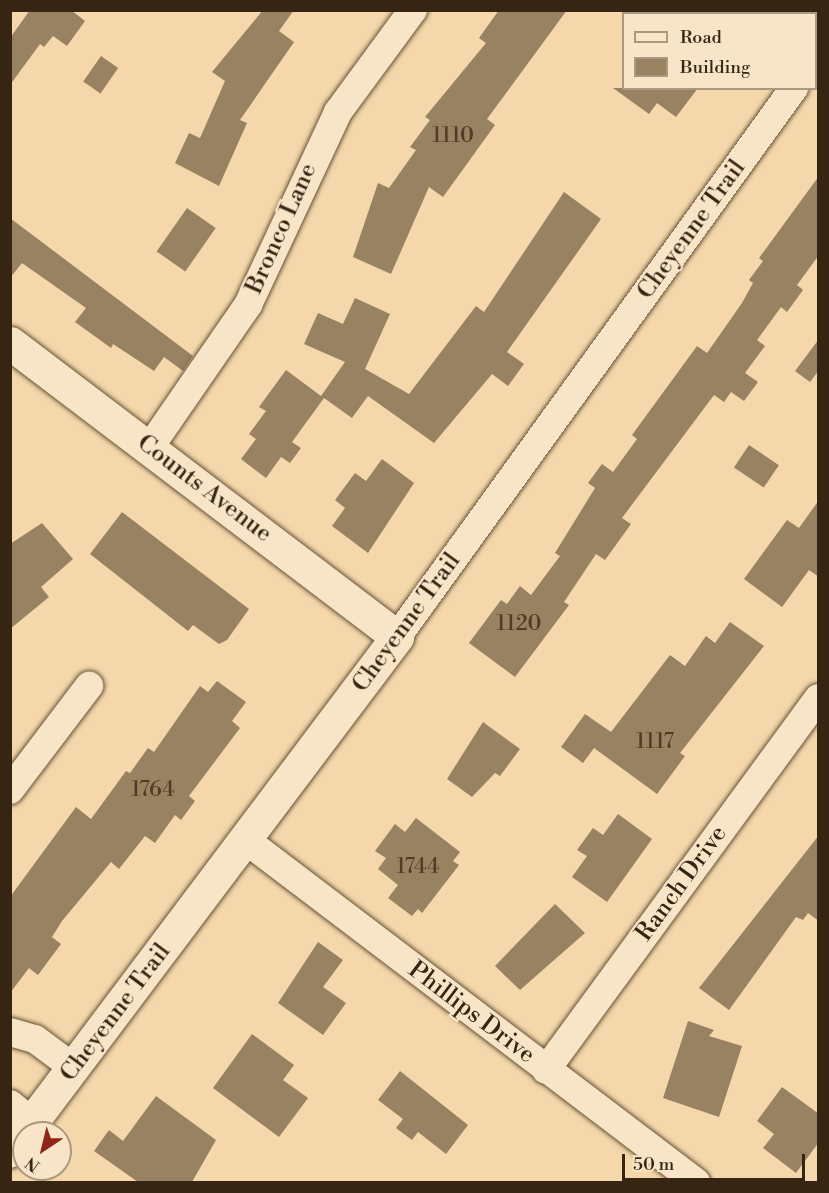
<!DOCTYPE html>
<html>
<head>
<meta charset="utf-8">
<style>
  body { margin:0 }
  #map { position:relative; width:829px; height:1193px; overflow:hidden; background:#f4d7aa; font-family:"Libre Bodoni",serif }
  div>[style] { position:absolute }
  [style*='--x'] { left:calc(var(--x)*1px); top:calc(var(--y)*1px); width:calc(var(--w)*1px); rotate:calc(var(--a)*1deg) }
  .building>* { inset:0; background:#998261; transform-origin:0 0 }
  .roads { filter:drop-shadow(0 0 2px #665238) drop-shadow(0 0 2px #665238) }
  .minor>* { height:28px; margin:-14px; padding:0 14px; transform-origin:14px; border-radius:14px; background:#f8e5c8 }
  .tertiary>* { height:33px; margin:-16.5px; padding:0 16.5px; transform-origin:16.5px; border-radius:16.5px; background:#f8e5c8 }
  span { translate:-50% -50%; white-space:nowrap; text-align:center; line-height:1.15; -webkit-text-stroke:4.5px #f8e5c8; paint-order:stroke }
  .number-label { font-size:21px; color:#4f3c26 }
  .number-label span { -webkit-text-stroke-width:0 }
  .street-label { font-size:24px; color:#362512 }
  .frame { position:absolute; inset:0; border:12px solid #362512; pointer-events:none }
  .legend { position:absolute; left:622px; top:12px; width:195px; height:78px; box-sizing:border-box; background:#f8e5c8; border:2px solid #aa987f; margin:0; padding:8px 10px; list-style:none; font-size:18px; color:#362512 }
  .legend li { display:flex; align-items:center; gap:12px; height:30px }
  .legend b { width:30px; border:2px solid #aa987f }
  .north { position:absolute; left:12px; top:1121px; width:60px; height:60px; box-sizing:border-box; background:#f8e5c8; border:2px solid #aa987f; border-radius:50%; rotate:215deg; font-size:16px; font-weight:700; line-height:24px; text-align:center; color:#362512 }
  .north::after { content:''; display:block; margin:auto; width:21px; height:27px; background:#8f2418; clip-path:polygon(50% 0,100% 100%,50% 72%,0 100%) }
  .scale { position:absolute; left:622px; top:1154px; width:183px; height:27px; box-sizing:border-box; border:3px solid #362512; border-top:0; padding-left:8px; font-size:18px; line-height:21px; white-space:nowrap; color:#362512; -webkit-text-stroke:4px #f8e5c8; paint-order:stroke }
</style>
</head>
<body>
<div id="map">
  <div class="building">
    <i style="clip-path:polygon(30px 10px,71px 10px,85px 21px,67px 46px,53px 36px,44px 47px,40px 44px,10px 85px,10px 38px)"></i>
    <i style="clip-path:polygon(263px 10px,294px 10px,279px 31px,294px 42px,240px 120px,247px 123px,219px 186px,175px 163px,189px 133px,200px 138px,225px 81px,212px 72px)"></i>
    <i style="clip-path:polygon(499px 10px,567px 10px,487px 119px,495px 125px,443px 197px,429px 187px,391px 274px,353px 257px,378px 183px,389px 188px,416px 150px,410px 147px,430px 120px,425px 117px,486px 43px,479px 38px)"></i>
    <i style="left:101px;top:56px;width:21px;height:31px;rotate:35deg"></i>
    <i style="clip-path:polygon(613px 88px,698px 88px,676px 117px,657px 103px,649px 114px)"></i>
    <i style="clip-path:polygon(819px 176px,819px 255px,797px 285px,803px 290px,787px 312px,781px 307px,757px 340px,765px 346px,745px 373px,758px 382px,744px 401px,731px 392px,724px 402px,714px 395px,622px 518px,631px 524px,605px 560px,596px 554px,564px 602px,569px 605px,515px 677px,469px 643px,501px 600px,507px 604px,520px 586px,531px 595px,560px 556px,555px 553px,595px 488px,588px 483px,602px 464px,613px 472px,637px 439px,632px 435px,697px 346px,707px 353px,742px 303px,753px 283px,749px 280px,763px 261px,759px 258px)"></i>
    <i style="clip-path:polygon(564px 192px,601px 219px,507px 352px,524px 364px,508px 386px,492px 374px,434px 443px,368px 396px,352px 418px,324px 398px,292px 442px,301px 448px,290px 463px,281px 457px,266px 478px,241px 459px,256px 439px,249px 434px,266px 411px,259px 407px,286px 370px,321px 396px,345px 362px,304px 344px,318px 313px,343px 324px,355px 298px,390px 314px,365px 369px,409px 394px,476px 306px,484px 312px)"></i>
    <i style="left:187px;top:208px;width:35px;height:53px;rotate:35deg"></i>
    <i style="clip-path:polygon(10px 218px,193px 356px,183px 371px,164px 357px,154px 371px,113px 344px,111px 348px,75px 322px,86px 308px,22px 263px,10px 278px)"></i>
    <i style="clip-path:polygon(819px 339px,819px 370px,810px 382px,795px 371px)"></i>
    <i style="left:749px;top:445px;width:36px;height:27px;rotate:34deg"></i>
    <i style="clip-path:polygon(382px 459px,414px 483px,368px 553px,332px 526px,345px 508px,335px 500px,355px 473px,366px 481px)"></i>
    <i style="clip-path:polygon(819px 500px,819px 577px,809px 570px,782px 607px,744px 579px,787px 520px,799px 528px)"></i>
    <i style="clip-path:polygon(122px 512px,249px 609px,227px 640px,219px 644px,193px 625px,188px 631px,90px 554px)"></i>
    <i style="clip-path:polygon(42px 523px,73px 559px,41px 587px,49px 597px,10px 629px,10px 544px)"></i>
    <i style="clip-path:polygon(730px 622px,764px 646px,680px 753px,685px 756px,657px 794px,594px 748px,583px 763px,561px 747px,585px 714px,611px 732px,670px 655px,685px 666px,706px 636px,715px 643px)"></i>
    <i style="clip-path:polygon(217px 681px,246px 702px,232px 721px,240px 728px,189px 796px,195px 801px,181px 820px,175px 815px,155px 843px,145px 836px,119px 869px,111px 862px,62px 921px,52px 937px,61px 944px,38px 975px,29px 968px,10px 993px,10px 897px,76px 807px,91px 819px,126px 771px,130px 773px,148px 748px,154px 752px,200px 686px,208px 692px)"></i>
    <i style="clip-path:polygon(483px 722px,520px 749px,500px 776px,495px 773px,472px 797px,447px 779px)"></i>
    <i style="clip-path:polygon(618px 814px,652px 839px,607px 902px,572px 877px,587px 856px,577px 850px,593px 828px,603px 835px)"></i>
    <i style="clip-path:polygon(416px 818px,460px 852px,453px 861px,459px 865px,422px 913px,418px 909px,412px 916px,388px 898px,398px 885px,378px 869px,386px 858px,375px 851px,395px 824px,405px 832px)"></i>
    <i style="clip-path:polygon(819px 835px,819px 921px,808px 913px,803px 920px,796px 917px,729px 1010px,699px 988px)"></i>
    <i style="clip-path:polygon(555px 904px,585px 933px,520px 990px,495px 966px)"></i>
    <i style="clip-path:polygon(318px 942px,343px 960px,323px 987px,346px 1003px,323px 1035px,278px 1003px)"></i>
    <i style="clip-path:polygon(688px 1021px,714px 1030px,709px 1036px,742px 1046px,719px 1117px,663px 1098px)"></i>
    <i style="clip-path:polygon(252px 1034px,294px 1065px,283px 1080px,308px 1098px,279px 1137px,213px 1088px)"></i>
    <i style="clip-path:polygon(400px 1071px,468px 1125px,446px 1154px,418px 1132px,412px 1140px,396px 1128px,403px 1119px,378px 1100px)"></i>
    <i style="clip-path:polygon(782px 1087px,819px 1114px,819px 1142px,796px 1173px,763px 1148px,774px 1134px,757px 1121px)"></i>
    <i style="clip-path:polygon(156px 1096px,216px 1140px,192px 1182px,138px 1182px,94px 1151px,109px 1130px,123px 1141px)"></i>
  </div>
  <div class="roads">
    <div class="minor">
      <i style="--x:816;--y:59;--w:4;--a:-63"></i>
      <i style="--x:150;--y:447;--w:173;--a:-55.4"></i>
      <i style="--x:248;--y:305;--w:213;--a:-65"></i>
      <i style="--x:338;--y:112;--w:127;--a:-53.7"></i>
      <i style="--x:397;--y:637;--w:678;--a:-54.13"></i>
      <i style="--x:10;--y:790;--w:131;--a:-52.8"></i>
      <i style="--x:247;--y:841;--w:564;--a:37.22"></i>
      <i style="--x:10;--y:1032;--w:26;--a:16"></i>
      <i style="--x:35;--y:1039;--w:49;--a:36.6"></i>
      <i style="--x:546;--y:1070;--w:461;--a:-53.8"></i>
      <i style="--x:10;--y:1104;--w:28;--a:39"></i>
    </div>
    <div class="tertiary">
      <i style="--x:10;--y:343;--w:486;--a:37.2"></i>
      <i style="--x:397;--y:637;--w:643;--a:126.98"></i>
    </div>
  </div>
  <div class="number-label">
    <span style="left:453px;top:136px">1110</span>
    <span style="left:519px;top:624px">1120</span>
    <span style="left:655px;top:742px">1117</span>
    <span style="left:153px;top:790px">1764</span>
    <span style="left:418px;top:867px">1744</span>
  </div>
  <div class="street-label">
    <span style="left:282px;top:229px;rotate:-66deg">Bronco Lane</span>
    <span style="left:692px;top:230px;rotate:-54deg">Cheyenne Trail</span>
    <span style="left:204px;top:489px;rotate:37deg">Counts Avenue</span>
    <span style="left:407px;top:623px;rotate:-54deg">Cheyenne Trail</span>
    <span style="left:682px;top:884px;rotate:-54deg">Ranch Drive</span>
    <span style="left:116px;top:1013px;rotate:-53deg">Cheyenne Trail</span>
    <span style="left:471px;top:1013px;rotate:37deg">Phillips Drive</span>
  </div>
  <div class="frame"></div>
  <ul class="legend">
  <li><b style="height:8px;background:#f8e5c8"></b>Road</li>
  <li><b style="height:16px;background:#998261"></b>Building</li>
  </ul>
  <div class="north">N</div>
  <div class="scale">50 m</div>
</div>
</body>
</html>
